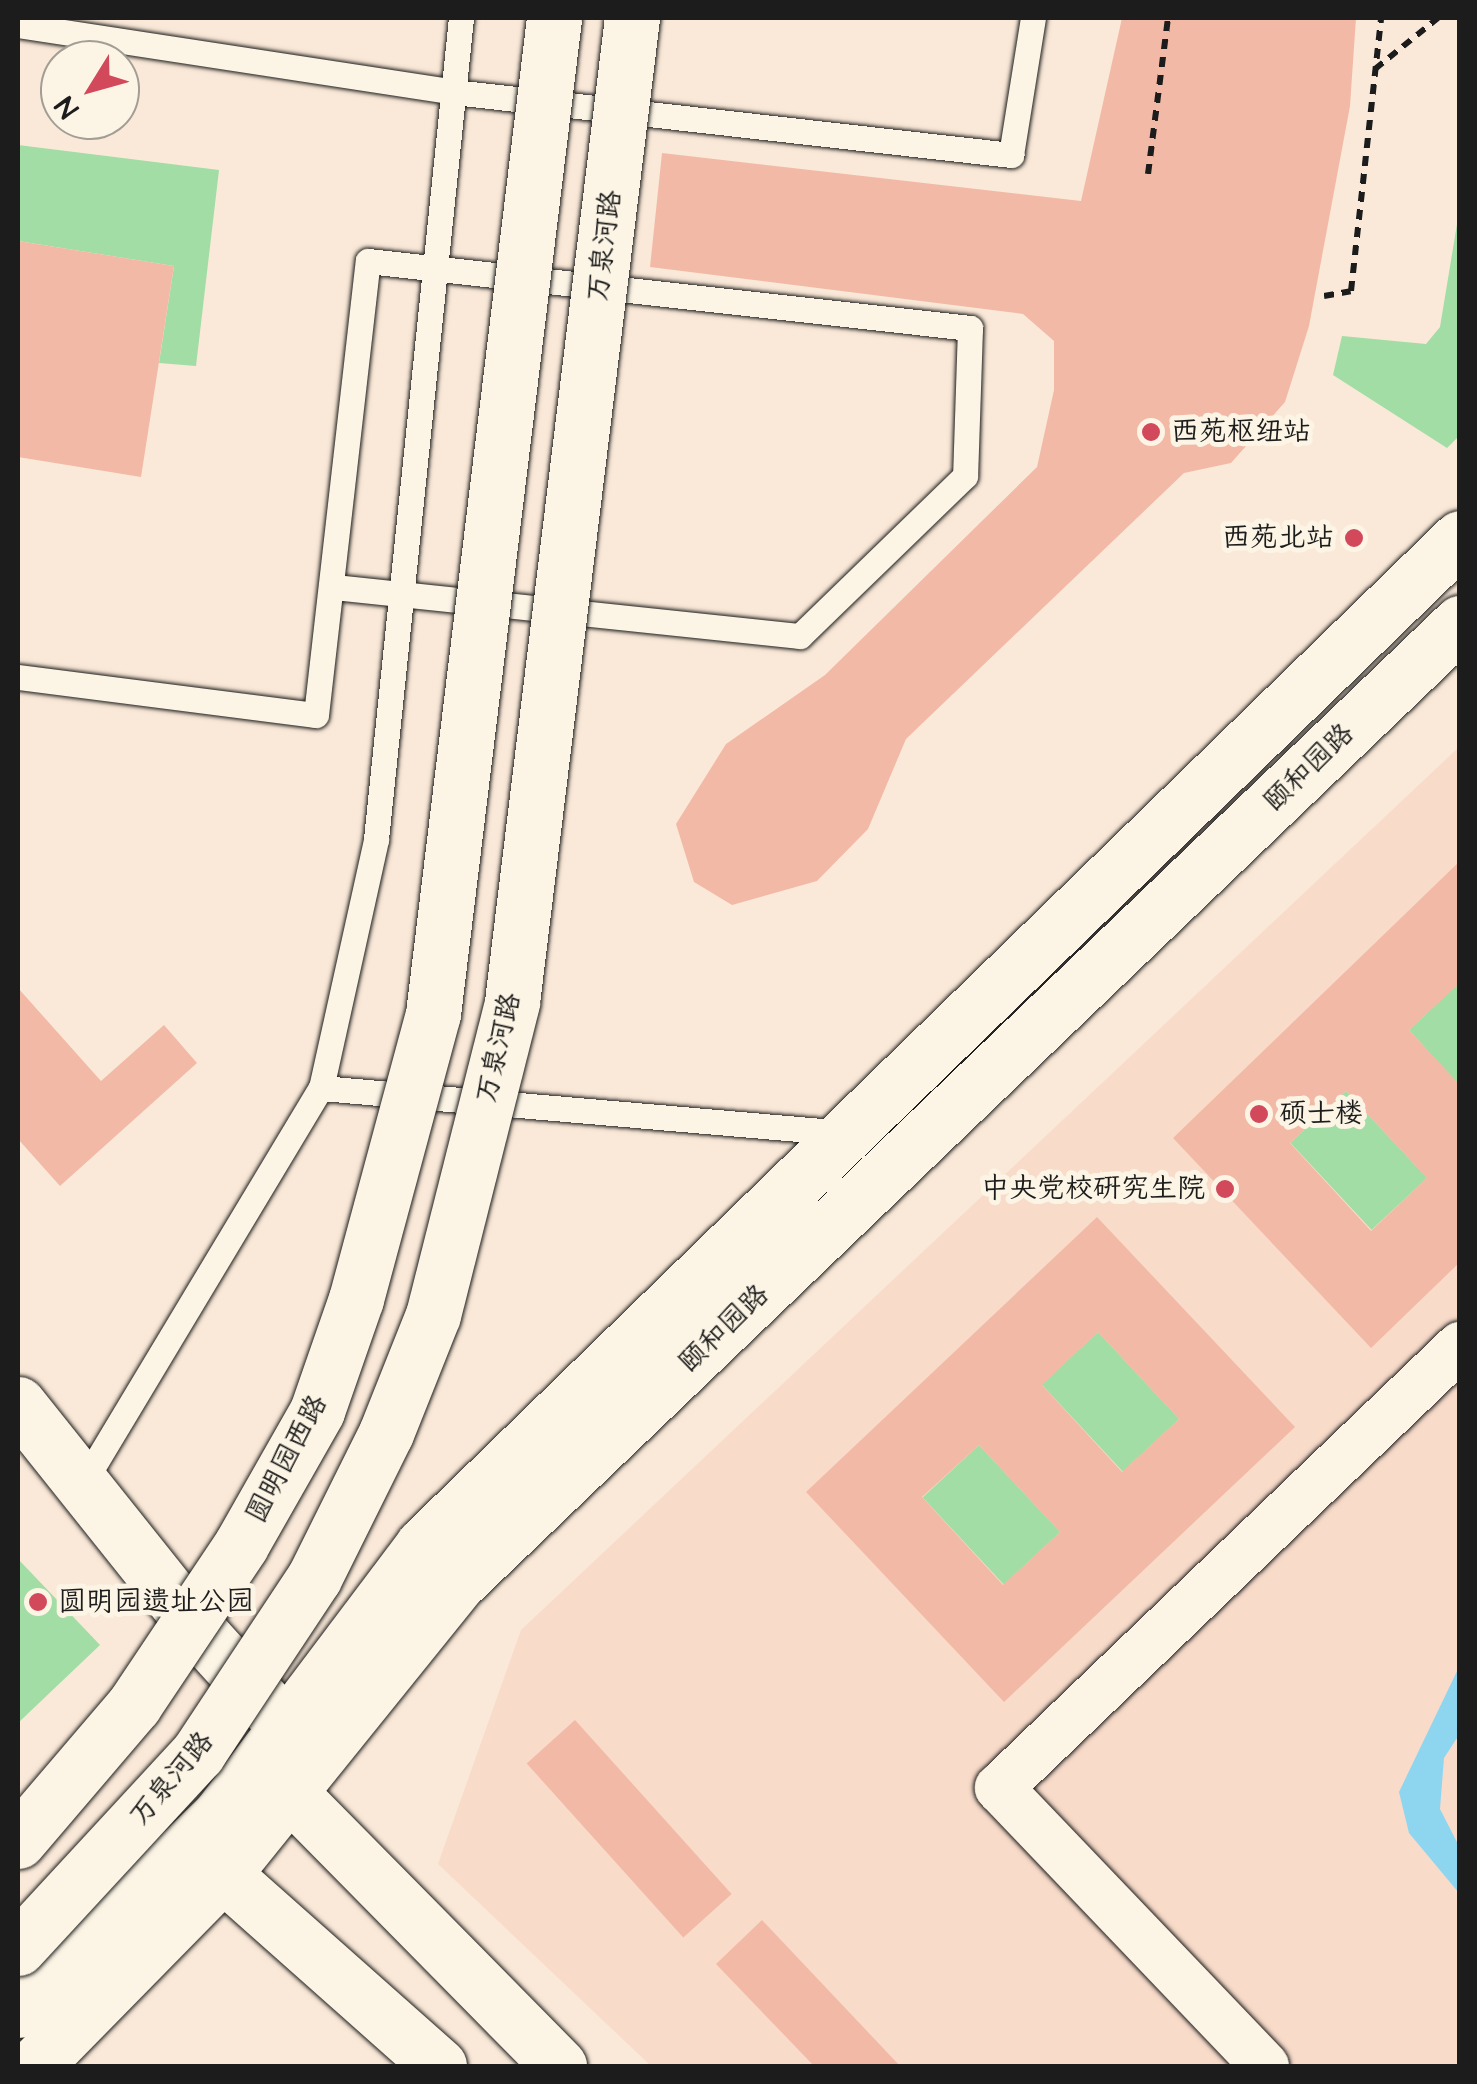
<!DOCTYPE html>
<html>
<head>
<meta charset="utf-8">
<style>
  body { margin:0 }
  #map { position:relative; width:1477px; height:2084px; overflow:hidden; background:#fae9d8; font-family:"Architects Daughter","LXGW WenKai TC",sans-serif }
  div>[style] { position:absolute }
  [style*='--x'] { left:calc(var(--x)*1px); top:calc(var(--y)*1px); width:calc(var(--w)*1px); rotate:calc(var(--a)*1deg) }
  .built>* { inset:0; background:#f8dbc9 }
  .green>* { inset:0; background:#a1dda4; transform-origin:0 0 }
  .water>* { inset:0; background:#8ed5ef }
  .building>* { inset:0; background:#f2baa6; transform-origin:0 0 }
  .path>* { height:6px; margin-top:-3px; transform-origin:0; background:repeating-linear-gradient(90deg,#1c1c1c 0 10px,transparent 0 18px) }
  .roads { filter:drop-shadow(0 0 2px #1c1c1c) drop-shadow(0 0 2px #1c1c1c) }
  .lane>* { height:25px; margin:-12.5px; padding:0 12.5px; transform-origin:12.5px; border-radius:12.5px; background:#fcf5e5 }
  .street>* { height:48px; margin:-24px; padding:0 24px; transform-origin:24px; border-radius:24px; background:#fcf5e5 }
  .secondary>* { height:55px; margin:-27.5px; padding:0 27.5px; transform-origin:27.5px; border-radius:27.5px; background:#fcf5e5 }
  .highway>* { height:55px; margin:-27.5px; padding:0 27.5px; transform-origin:27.5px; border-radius:27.5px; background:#fcf5e5 }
  .bridges { filter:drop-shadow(0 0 2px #1c1c1c) drop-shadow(0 0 2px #1c1c1c) }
  .highway-bridge>* { height:55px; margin:-27.5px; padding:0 27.5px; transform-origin:27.5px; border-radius:27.5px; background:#fcf5e5 }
  .dots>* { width:28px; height:28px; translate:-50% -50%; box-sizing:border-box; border:5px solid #fcf5e5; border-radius:50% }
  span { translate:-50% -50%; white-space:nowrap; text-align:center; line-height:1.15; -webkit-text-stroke:10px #fcf5e5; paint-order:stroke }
  .street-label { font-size:28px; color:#1c1c1c }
  .poi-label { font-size:28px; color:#1c1c1c }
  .left { translate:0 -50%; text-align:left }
  .right { translate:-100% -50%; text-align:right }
  .frame { position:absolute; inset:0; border:20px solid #1c1c1c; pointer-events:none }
  .north { position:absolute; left:40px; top:40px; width:100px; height:100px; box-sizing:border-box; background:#fcf5e5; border:2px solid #a29e95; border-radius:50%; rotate:233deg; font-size:28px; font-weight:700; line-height:40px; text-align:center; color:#1c1c1c }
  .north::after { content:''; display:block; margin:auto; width:35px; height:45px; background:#d1495b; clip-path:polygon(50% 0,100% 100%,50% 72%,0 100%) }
</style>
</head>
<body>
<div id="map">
  <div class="built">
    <i style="clip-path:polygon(1459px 747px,1459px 2066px,651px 2066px,438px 1864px,521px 1630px)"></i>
  </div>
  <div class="green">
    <i style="clip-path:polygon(18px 145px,219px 170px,196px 366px,159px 363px,174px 266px,18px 241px)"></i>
    <i style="clip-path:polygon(1459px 212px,1459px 436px,1447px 448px,1333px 375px,1342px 336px,1426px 344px,1440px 327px)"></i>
    <i style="clip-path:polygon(1459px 983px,1459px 1085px,1409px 1030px)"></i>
    <i style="left:1346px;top:1091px;width:119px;height:76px;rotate:47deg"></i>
    <i style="left:1098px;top:1332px;width:119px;height:77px;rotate:47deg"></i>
    <i style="left:979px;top:1445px;width:119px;height:77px;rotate:47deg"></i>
    <i style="clip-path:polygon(18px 1559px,100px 1645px,18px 1723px)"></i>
  </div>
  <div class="water">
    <i style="clip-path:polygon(1459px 1667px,1459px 1735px,1444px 1758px,1440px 1809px,1459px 1846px,1459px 1893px,1409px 1833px,1399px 1792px)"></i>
  </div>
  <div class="building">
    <i style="clip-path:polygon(1122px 18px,1356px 18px,1350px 106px,1309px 326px,1285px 402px,1231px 463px,1184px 473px,906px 739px,868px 829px,817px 881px,732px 905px,694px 882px,676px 824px,726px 744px,825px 675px,1037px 467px,1054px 390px,1054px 341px,1023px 314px,650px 267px,662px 153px,1081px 201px)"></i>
    <i style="clip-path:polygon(18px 241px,174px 266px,141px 477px,18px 457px)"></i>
    <i style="clip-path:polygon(evenodd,1460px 861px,1460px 983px,1409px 1030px,1460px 1085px,1460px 1262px,1371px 1348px,1173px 1138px,1460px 861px,1346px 1091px,1427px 1178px,1371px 1231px,1290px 1143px,1346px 1091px)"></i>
    <i style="clip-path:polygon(18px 988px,101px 1081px,164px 1025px,197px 1063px,60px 1186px,18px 1139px)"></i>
    <i style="clip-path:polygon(evenodd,1097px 1217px,1295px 1427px,1004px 1702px,806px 1492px,1097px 1217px,1098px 1332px,1179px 1419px,1122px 1472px,1042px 1385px,1098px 1332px,1097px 1217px,979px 1445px,1060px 1532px,1003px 1585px,922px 1497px,979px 1445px)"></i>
    <i style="left:575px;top:1720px;width:234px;height:65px;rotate:48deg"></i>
    <i style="clip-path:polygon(762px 1920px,900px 2066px,814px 2066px,716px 1964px)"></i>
  </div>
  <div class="path">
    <i style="--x:1375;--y:69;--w:81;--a:-39"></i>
    <i style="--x:1148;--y:174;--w:157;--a:-82.7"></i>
    <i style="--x:1324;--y:296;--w:27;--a:-10"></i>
    <i style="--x:1351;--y:291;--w:275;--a:-83.7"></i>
  </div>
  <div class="roads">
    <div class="lane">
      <i style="--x:18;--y:25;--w:441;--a:8.7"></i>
      <i style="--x:454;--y:92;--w:561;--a:6.45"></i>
      <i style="--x:1011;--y:155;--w:139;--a:-80.9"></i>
      <i style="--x:18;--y:677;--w:300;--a:7.3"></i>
      <i style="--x:316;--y:715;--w:457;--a:-83.5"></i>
      <i style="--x:368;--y:261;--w:606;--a:6.35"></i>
      <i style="--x:970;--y:328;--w:148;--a:91.9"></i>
      <i style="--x:965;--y:476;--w:230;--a:135.9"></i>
      <i style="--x:800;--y:636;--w:468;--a:-174"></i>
      <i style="--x:321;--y:1088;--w:526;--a:4.91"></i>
      <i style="--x:82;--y:1485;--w:463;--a:-59"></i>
      <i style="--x:321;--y:1088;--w:255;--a:-77.5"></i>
      <i style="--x:376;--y:839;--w:825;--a:-84.09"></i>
    </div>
    <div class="street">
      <i style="--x:1265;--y:2066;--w:385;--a:-133.7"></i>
      <i style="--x:999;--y:1788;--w:639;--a:-43.79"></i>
    </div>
    <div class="secondary">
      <i style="--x:291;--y:1794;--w:382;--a:45.4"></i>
      <i style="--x:223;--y:1874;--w:289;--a:41.6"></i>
      <i style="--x:18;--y:2010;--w:279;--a:-44"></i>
      <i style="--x:219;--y:1816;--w:339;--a:-53"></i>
      <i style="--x:423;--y:1545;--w:1445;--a:-44.16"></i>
      <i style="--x:34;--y:2066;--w:269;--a:-45.5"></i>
      <i style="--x:223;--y:1874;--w:374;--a:-51.1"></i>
      <i style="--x:458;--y:1583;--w:1388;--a:-43.77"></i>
    </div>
    <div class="highway">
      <i style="--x:18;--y:1404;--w:300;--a:51.4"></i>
      <i style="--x:205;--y:1638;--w:120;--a:47.7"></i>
    </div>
  </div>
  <div class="bridges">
    <div class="highway-bridge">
      <i style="--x:18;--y:1841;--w:179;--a:-49.5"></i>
      <i style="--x:134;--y:1705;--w:192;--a:-56.2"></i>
      <i style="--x:241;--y:1545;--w:154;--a:-60.4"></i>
      <i style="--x:317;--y:1411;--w:119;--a:-70.8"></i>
      <i style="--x:356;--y:1299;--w:295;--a:-74.9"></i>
      <i style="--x:433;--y:1014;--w:1003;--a:-83.07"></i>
      <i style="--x:18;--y:1948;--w:265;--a:-47.3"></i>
      <i style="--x:198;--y:1753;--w:210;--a:-56.5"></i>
      <i style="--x:314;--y:1578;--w:162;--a:-63.6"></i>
      <i style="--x:386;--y:1433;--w:127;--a:-68.3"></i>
      <i style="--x:433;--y:1315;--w:323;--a:-75.8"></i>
      <i style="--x:512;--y:1002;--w:991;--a:-83.05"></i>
    </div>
  </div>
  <div class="dots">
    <i style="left:1151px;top:432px;background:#d1495b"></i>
    <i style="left:1354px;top:538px;background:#d1495b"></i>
    <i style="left:1259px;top:1114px;background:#d1495b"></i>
    <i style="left:1225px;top:1189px;background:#d1495b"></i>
    <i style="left:38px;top:1602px;background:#d1495b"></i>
  </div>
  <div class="street-label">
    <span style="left:605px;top:246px;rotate:-83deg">万泉河路</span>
    <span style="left:1309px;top:768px;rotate:-44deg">颐和园路</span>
    <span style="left:499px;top:1048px;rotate:-77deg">万泉河路</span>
    <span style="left:724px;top:1329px;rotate:-44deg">颐和园路</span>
    <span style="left:287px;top:1459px;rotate:-62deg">圆明园西路</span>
    <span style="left:172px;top:1779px;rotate:-50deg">万泉河路</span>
  </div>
  <div class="poi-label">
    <span class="left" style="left:1171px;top:432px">西苑枢纽站</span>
    <span class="right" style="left:1334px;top:538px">西苑北站</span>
    <span class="left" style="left:1279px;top:1114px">硕士楼</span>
    <span class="right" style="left:1205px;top:1189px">中央党校研究生院</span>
    <span class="left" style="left:58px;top:1602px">圆明园遗址公园</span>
  </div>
  <div class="frame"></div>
  <div class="north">N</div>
</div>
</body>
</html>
